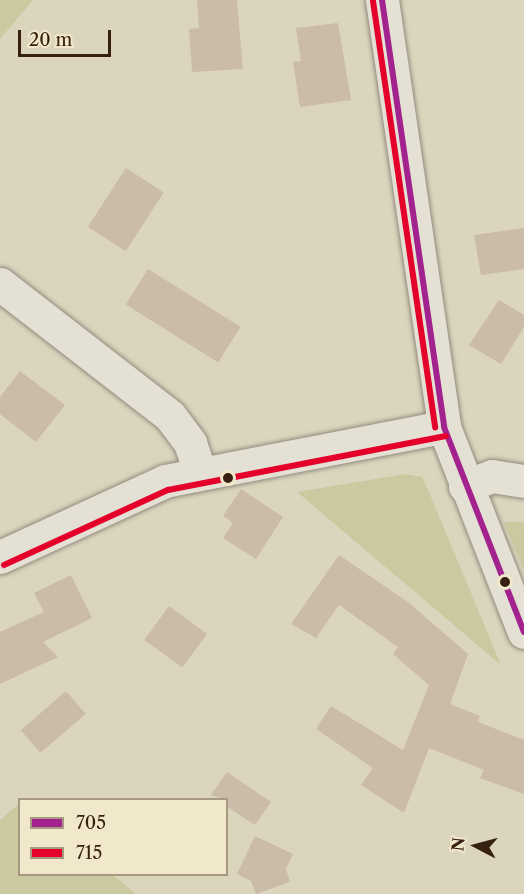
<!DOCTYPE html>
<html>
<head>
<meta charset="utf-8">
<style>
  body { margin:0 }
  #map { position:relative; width:524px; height:894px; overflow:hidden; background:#dcd5be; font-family:"Libre Caslon Text",serif }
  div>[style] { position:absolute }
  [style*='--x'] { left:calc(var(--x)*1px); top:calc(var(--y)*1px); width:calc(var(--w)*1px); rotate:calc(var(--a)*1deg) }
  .green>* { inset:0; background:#cac9a0 }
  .building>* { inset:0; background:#cbbba9; transform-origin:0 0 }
  .roads { filter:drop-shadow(0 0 2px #928b7d) drop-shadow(0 0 2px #928b7d) }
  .minor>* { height:33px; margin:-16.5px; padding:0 16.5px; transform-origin:16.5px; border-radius:16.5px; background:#e4e0d4 }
  .bus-1>* { height:6px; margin:-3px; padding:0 3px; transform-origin:3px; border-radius:3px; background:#a2238e }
  .bus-2>* { height:6px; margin:-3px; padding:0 3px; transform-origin:3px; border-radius:3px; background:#e4002b }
  .dots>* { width:16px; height:16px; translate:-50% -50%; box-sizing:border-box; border:3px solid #f1e8cc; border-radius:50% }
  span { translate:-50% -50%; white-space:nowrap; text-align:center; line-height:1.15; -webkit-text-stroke:4.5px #f1e8cc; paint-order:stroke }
  .legend { position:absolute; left:18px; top:798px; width:210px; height:78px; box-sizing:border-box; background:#f1e8cc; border:2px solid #a79881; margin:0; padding:8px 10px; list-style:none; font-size:18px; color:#372011 }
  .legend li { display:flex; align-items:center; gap:12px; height:30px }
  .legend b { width:30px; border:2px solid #a79881 }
  .north { position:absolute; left:446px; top:816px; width:60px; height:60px; -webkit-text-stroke:4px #f1e8cc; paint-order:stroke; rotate:276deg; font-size:16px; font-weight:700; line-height:24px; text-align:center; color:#372011 }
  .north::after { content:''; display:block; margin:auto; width:21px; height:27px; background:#372011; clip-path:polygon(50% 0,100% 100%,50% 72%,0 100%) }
  .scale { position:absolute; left:18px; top:30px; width:93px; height:27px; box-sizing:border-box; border:3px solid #372011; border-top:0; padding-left:8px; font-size:18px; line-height:21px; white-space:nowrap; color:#372011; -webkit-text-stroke:4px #f1e8cc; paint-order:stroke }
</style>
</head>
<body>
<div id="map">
  <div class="green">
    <i style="clip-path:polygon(0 0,33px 0,0 39px)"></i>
    <i style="clip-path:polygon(406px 474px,422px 477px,426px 485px,501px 665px,297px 492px)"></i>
    <i style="clip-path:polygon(504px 522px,524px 522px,524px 571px)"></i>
    <i style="clip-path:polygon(19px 804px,20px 874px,113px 875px,136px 894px,0 894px,0 820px)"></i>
  </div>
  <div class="building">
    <i style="clip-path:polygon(197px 0,237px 0,243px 69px,192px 72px,189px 29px,199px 28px)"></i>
    <i style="clip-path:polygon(338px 23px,351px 100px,300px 107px,293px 62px,301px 61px,296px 28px)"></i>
    <i style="left:126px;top:168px;width:45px;height:70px;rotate:33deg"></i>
    <i style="clip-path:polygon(524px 228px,524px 269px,481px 275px,474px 235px)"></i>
    <i style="left:148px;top:269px;width:109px;height:42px;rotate:32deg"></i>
    <i style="clip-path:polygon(499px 300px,524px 315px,524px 327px,501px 364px,469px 345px)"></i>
    <i style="clip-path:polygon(20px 371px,65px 405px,36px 442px,0 414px,0 397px)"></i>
    <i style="clip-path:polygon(241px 489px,283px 517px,256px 559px,223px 538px,233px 523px,223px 516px)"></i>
    <i style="clip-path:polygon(339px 555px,408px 602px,468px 654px,450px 704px,480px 716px,478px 722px,524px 740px,524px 794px,480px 778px,484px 770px,429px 748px,404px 813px,361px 785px,373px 768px,316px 729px,331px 706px,403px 750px,429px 685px,393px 654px,398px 647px,339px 605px,316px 638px,291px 624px)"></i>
    <i style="clip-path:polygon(71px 575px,92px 618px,43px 642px,58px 657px,0 684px,0 632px,44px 612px,34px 593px)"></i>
    <i style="left:169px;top:606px;width:47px;height:42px;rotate:36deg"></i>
    <i style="left:66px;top:691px;width:30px;height:60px;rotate:49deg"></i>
    <i style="clip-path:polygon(227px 772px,271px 802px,255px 825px,226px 806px,226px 800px,211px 795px)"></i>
    <i style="clip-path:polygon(255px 836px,293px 854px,286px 869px,290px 882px,256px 894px,251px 881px,237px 874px)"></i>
  </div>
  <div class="roads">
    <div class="minor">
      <i style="--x:382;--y:0;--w:431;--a:81.7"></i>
      <i style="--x:444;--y:427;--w:220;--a:68.7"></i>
      <i style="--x:0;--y:284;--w:215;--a:37.8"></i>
      <i style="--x:170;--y:416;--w:34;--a:53"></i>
      <i style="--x:190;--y:443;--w:31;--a:71"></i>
      <i style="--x:465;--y:486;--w:29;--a:-20"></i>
      <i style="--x:492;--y:476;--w:32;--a:9"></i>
      <i style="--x:0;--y:557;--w:182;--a:-24.7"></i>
      <i style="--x:165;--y:481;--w:284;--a:-11"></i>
    </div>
  </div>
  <div class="bus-1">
    <i style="--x:382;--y:0;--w:431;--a:81.7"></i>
    <i style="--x:444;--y:427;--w:220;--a:68.7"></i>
  </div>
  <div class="bus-2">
    <i style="--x:373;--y:1;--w:431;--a:81.7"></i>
    <i style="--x:4;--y:565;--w:180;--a:-24.6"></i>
    <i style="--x:168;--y:490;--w:283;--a:-11"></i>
  </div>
  <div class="dots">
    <i style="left:228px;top:478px;background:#372011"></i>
    <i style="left:505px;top:582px;background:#372011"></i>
  </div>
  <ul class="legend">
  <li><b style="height:8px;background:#a2238e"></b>705</li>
  <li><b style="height:8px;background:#e4002b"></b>715</li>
  </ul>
  <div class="north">N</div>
  <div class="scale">20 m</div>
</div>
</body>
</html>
